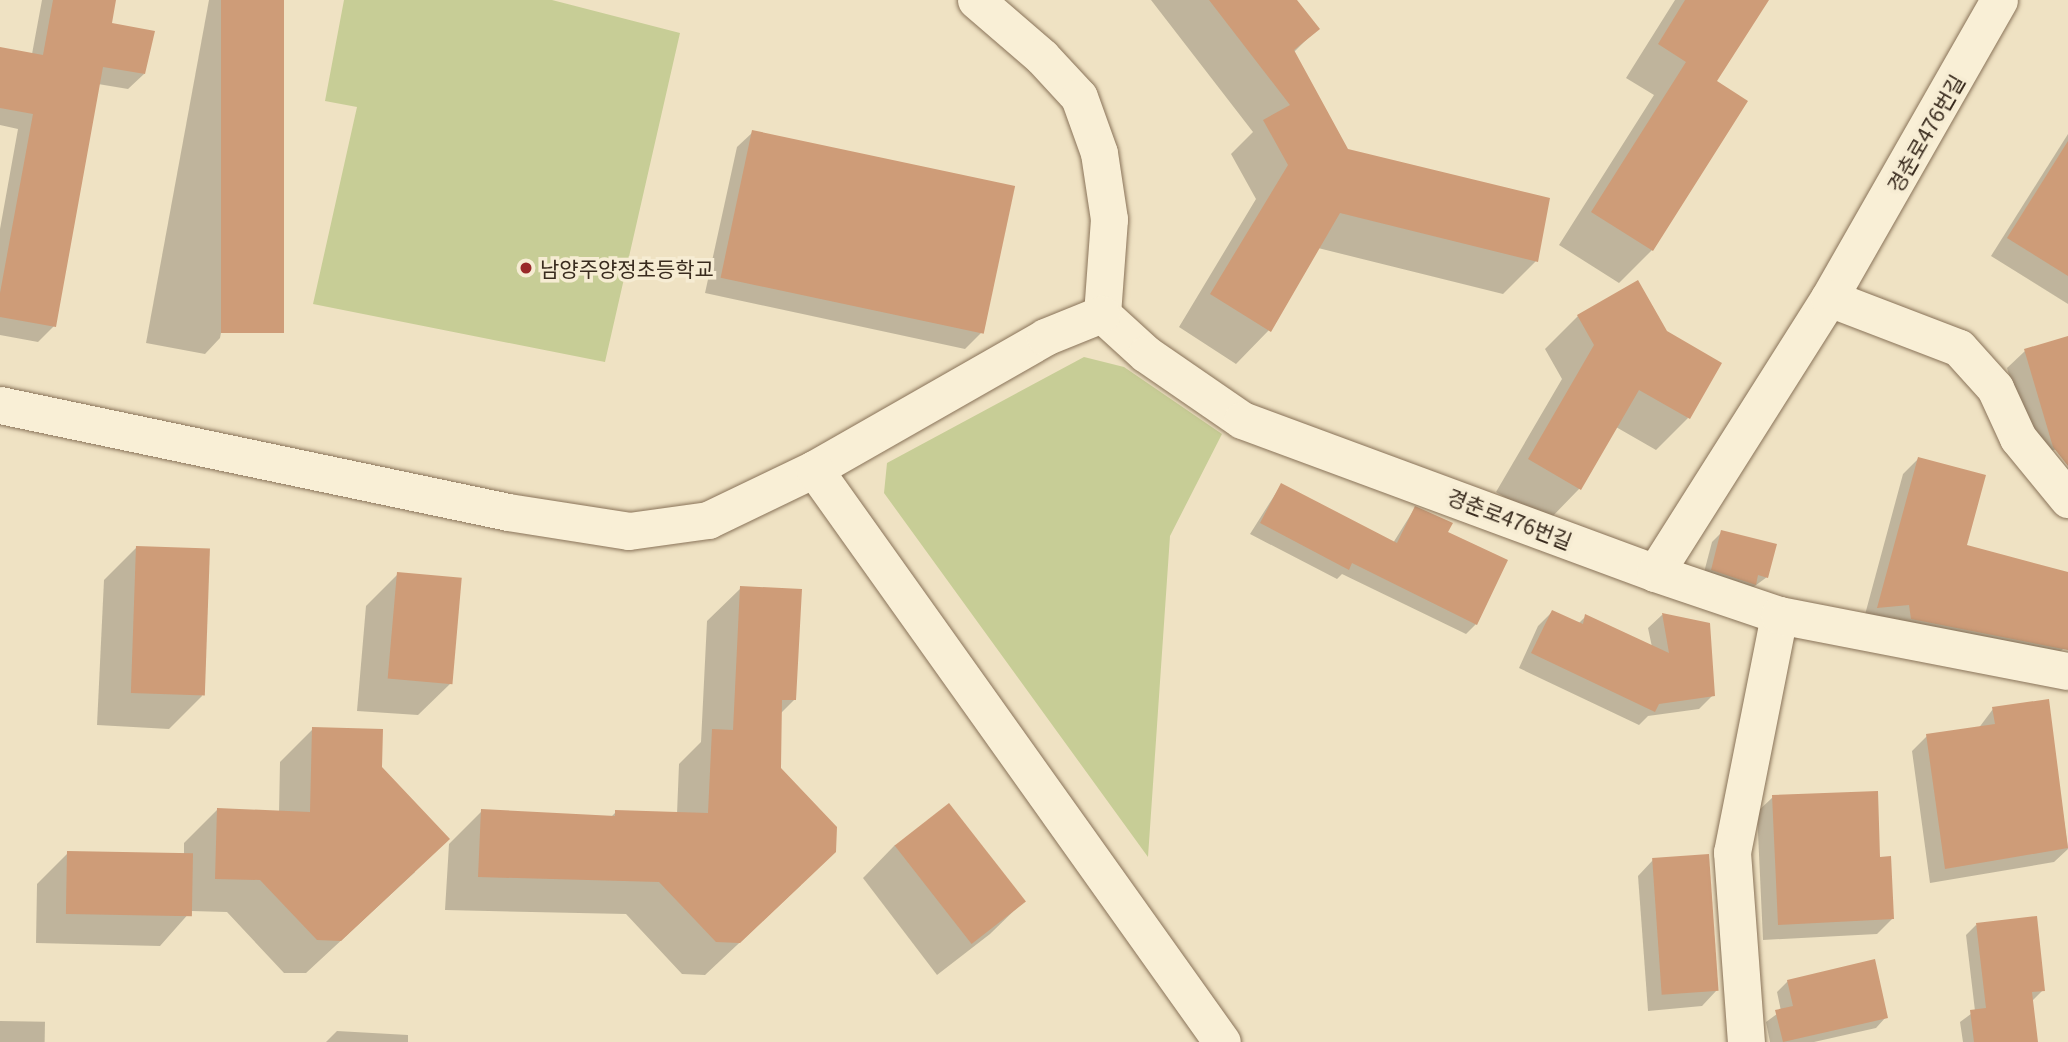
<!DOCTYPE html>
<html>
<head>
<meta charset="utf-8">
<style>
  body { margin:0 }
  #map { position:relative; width:2068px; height:1042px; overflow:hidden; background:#efe2c3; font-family:Georgia,"Noto Sans KR",serif }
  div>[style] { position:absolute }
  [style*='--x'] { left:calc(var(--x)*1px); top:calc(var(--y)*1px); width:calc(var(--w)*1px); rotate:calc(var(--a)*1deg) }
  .green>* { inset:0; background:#c7cd96 }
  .shadow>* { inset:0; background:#0003; transform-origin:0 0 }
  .building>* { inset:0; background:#ce9c78; transform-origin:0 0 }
  .roads { filter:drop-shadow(0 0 2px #897359) drop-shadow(0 0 2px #897359) }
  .minor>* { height:37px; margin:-18.5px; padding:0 18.5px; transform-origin:18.5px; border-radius:18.5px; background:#f9efd6 }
  .dots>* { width:19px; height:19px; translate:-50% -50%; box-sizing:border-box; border:4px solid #f6ecd3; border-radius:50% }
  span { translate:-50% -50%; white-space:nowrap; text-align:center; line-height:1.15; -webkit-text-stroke:7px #f6ecd3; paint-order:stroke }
  .street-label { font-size:21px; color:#392b1e }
  .poi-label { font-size:21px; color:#392b1e }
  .left { translate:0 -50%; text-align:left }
</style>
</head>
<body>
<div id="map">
  <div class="green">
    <i style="clip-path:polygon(344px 0,552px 0,680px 33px,605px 362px,313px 304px,357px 107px,325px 101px)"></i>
    <i style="clip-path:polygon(1084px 357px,1124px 367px,1222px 434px,1170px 536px,1148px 857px,884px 493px,887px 463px)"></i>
  </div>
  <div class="shadow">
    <i style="clip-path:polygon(42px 0,114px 0,110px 24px,144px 74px,128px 89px,98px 84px,54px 326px,38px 342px,0 335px,0 229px,18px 129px,0 125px,0 49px,32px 54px)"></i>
    <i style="clip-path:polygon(209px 0,282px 0,220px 338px,205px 354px,146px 343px)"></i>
    <i style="clip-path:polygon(1151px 0,1295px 0,1317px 29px,1293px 53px,1347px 150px,1536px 261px,1503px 294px,1318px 248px,1269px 330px,1236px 364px,1179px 327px,1256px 199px,1231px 154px,1253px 132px)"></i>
    <i style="clip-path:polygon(1675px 0,1767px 0,1715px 82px,1652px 250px,1619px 283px,1559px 245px,1654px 95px,1626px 78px)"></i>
    <i style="clip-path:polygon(753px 132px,981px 333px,965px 349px,705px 293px,737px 147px)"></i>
    <i style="clip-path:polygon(2068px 134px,2068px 304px,1991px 256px)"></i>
    <i style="clip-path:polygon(1637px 282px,1688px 418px,1656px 450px,1616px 427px,1579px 489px,1547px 522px,1496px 492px,1562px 379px,1545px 349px,1578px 316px)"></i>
    <i style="clip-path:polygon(2068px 338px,2068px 446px,2033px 456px,2007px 368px,2025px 351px)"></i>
    <i style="clip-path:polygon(1918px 459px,1965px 547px,2068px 574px,2068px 632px,2064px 648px,2048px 664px,1863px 622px,1903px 474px)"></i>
    <i style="clip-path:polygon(1281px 485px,1393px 543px,1415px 508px,1446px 533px,1476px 624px,1466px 634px,1342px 574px,1337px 579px,1250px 534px)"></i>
    <i style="clip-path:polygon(1722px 532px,1767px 577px,1744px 594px,1702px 580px,1712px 542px)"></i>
    <i style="clip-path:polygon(137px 547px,202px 696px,169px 729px,97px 725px,104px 580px)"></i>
    <i style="clip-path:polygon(398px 574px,451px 683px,418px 715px,357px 711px,366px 606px)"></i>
    <i style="clip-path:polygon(741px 588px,795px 699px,780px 714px,779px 768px,801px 885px,705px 975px,682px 974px,626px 914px,445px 910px,449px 844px,482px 811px,611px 817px,616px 812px,677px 814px,679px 764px,701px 742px,707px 621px)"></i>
    <i style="clip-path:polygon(1552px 612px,1578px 624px,1586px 616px,1652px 647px,1648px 628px,1662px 615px,1708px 625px,1713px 695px,1699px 709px,1648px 716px,1639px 725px,1519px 668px,1538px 626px)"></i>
    <i style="clip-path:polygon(2047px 701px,2068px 849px,2054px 862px,1930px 883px,1912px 751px,1927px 736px,1978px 729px,1993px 709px)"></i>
    <i style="clip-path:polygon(313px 729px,380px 767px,415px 872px,306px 973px,284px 973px,227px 912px,191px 911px,160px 946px,36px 943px,37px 884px,68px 853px,184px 856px,184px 843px,217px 810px,279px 813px,280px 762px)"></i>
    <i style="clip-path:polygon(1773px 797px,1892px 919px,1877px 934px,1763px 940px,1757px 812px)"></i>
    <i style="clip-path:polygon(895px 845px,1023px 902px,990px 934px,937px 975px,863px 878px)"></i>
    <i style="clip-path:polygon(1653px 860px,1717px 990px,1702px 1006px,1648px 1011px,1638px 876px)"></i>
    <i style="clip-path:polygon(1976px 925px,2043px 990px,2032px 1001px,2037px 1042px,1963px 1042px,1960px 1022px,1975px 1011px,1966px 935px)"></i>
    <i style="clip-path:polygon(1788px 981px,1886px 1017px,1876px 1028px,1814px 1042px,1770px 1042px,1766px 1022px,1781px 1011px,1777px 992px)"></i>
    <i style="left:0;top:1021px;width:45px;height:21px;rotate:1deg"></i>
    <i style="clip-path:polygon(337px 1031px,408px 1035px,408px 1042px,326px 1042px)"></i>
  </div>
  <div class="building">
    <i style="clip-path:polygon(53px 0,116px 0,112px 23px,155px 31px,145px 74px,103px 67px,56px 327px,0 317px,0 293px,33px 114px,0 108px,0 47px,43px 55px)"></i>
    <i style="left:221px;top:0;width:63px;height:333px"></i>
    <i style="clip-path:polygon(1209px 0,1297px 0,1320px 29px,1294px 50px,1348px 149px,1550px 198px,1538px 262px,1340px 213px,1271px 332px,1210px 294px,1288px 165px,1263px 120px,1290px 105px)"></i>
    <i style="clip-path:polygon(1685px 0,1769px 0,1717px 81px,1748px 101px,1653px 251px,1591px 212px,1686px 62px,1658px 44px)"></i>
    <i style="left:752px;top:130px;width:269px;height:151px;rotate:12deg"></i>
    <i style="clip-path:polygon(2068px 141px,2068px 276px,2007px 238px)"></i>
    <i style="clip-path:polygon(1638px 280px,1667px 331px,1722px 363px,1690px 419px,1639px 390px,1581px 490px,1528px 459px,1594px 345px,1577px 315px)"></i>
    <i style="clip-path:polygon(2068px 336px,2068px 466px,2053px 447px,2024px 349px)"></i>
    <i style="clip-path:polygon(1918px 457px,1986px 475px,1967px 545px,2068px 572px,2068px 650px,1911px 619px,1909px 605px,1877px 608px)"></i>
    <i style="clip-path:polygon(1281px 483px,1397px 543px,1415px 506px,1453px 523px,1448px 532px,1508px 560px,1477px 625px,1352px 563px,1349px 570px,1260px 523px)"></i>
    <i style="clip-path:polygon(1721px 530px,1777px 544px,1768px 578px,1758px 575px,1756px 585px,1711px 570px)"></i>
    <i style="left:136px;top:546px;width:74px;height:147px;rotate:2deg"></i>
    <i style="left:397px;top:572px;width:65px;height:107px;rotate:5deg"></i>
    <i style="clip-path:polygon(740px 586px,802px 589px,796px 700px,782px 700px,781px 768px,837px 827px,836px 852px,740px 943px,716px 942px,659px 882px,478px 877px,481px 809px,615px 816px,615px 810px,708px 813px,712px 729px,733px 730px)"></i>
    <i style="clip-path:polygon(1552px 610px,1583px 624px,1585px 614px,1669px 653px,1662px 613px,1710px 623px,1715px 696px,1659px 704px,1655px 712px,1531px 653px)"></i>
    <i style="clip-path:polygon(2049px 699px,2068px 848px,1945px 869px,1926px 734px,1995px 724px,1992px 707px)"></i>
    <i style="clip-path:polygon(312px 727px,383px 729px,382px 767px,450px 839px,341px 941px,317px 940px,260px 880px,215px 879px,217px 808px,310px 812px)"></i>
    <i style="clip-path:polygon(1878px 791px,1880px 857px,1891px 856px,1894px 919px,1778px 925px,1772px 795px)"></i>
    <i style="left:949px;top:803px;width:125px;height:69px;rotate:52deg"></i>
    <i style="left:67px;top:851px;width:126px;height:63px;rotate:1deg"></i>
    <i style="left:1709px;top:854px;width:137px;height:57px;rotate:86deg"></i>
    <i style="clip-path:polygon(2037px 916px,2045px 991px,2032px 992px,2038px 1042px,1974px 1042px,1970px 1010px,1986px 1008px,1976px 923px)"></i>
    <i style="clip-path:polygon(1875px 959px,1888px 1018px,1783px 1042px,1775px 1010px,1793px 1006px,1787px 980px)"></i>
  </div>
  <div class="roads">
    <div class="minor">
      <i style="--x:976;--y:0;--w:87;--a:40.8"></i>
      <i style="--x:1042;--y:57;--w:54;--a:47.2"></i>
      <i style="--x:1079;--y:97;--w:59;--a:70.3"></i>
      <i style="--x:1099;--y:153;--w:67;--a:81.4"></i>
      <i style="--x:1109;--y:219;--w:95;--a:94.2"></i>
      <i style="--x:1102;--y:314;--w:59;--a:42.3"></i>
      <i style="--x:1146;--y:354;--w:116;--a:34.5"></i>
      <i style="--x:1242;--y:420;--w:440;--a:20.3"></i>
      <i style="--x:1655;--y:573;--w:325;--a:-57.7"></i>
      <i style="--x:1829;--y:298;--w:343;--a:-60.3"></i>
      <i style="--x:1829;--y:298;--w:139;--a:21"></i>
      <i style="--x:1959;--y:348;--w:54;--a:48"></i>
      <i style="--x:1995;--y:388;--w:55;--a:65.3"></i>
      <i style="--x:2018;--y:438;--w:79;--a:50.7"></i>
      <i style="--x:0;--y:405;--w:519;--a:11.89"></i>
      <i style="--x:508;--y:512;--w:122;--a:8.9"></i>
      <i style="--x:629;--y:531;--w:80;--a:-7.9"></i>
      <i style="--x:708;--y:520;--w:118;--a:-25.7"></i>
      <i style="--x:814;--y:469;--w:266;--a:-29.7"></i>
      <i style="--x:1045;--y:337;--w:61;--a:-22"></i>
      <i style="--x:814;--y:469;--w:703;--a:54.55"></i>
      <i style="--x:1655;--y:573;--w:131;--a:18.7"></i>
      <i style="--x:1779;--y:615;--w:242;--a:101.2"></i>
      <i style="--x:1732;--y:852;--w:191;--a:85.8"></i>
      <i style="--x:1779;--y:615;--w:294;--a:11"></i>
    </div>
  </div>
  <div class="dots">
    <i style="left:526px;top:268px;background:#992829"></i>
  </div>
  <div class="street-label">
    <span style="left:1925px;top:133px;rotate:-60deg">경춘로476번길</span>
    <span style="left:1510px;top:518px;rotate:21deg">경춘로476번길</span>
  </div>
  <div class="poi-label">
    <span class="left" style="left:540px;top:268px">남양주양정초등학교</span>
  </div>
</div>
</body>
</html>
